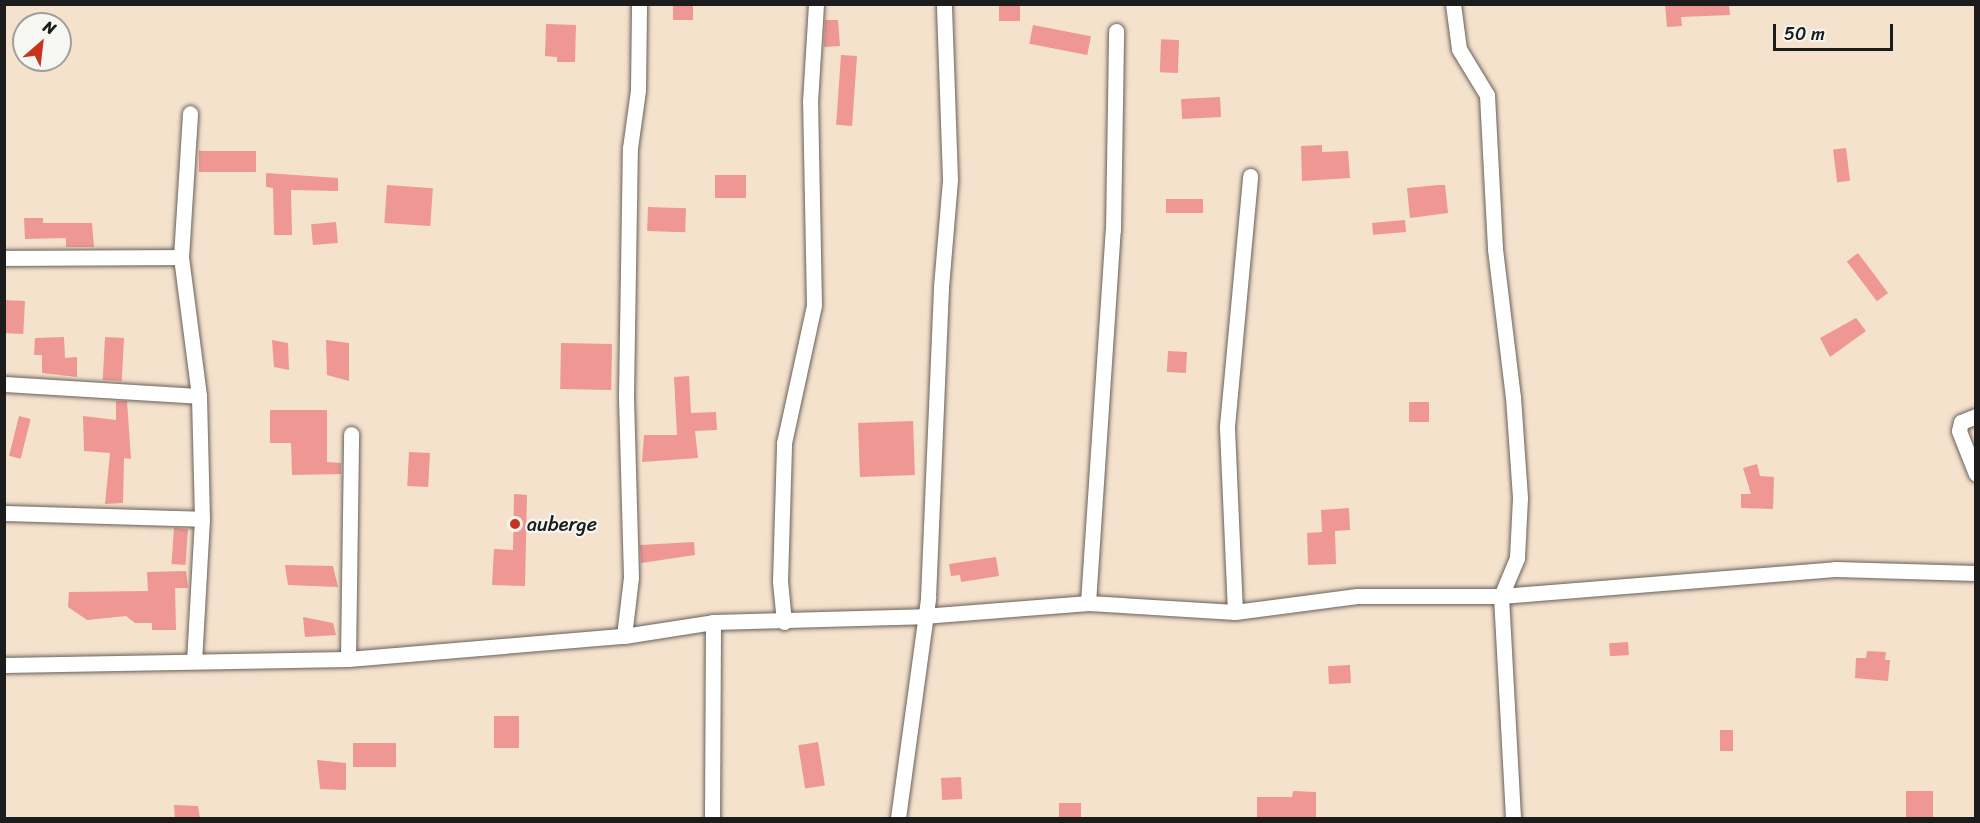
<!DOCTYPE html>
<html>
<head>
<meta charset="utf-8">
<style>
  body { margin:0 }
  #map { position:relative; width:1980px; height:823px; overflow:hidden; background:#f5e2cd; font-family:Sriracha,sans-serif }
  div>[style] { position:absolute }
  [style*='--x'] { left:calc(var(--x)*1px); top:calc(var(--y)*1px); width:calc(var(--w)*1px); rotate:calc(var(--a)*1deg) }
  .building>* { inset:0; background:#ee9793; transform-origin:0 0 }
  .roads { filter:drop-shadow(0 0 2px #68615a) drop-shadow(0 0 2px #68615a) }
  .street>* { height:15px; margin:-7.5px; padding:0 7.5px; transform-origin:7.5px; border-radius:7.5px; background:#fff }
  .dots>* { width:16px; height:16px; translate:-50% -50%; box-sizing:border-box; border:3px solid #f6f6f2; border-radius:50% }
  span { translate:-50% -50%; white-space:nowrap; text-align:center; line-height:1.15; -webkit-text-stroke:4.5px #f6f6f2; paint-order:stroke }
  .poi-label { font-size:20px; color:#1c1c1c }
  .left { translate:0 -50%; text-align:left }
  .frame { position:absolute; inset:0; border:6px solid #1c1c1c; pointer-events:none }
  .north { position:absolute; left:12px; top:12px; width:60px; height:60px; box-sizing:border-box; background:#f6f6f2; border:2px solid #9f9f9c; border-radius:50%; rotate:28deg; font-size:16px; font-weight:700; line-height:24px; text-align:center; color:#1c1c1c }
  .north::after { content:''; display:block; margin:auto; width:21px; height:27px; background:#c8321e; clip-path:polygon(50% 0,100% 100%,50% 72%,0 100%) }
  .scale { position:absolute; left:1773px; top:24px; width:120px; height:27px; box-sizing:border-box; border:3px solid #1c1c1c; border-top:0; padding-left:8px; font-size:18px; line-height:21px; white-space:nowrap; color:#1c1c1c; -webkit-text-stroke:4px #f6f6f2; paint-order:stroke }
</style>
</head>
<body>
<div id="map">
  <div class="building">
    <i style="left:673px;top:4px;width:20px;height:16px"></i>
    <i style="left:999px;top:4px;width:21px;height:17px"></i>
    <i style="clip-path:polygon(1665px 4px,1729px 4px,1730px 15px,1681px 17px,1682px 26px,1667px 27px)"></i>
    <i style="clip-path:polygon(825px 20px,838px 20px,840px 46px,824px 47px)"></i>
    <i style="clip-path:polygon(546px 24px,576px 25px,575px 62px,557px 62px,557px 57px,545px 56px)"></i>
    <i style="left:1033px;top:25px;width:59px;height:19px;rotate:11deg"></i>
    <i style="left:1179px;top:40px;width:33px;height:18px;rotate:92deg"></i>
    <i style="left:841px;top:55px;width:16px;height:70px;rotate:4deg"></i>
    <i style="left:1220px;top:97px;width:20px;height:39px;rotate:87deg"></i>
    <i style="clip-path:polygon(1322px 145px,1322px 152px,1348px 151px,1350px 178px,1302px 181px,1301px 146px)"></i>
    <i style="left:1846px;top:148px;width:33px;height:13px;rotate:83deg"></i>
    <i style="left:199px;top:151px;width:57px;height:21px"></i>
    <i style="clip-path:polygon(266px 173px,338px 178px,338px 191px,291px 190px,292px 235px,274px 235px,273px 188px,266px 187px)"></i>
    <i style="left:715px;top:175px;width:31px;height:23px"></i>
    <i style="left:387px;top:185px;width:46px;height:38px;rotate:4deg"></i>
    <i style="clip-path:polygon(1438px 185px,1445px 185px,1448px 213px,1410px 218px,1407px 188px)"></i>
    <i style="left:1166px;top:199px;width:37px;height:14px"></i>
    <i style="left:648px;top:207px;width:38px;height:24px;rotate:2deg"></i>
    <i style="clip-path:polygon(24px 218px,43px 218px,43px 223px,92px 223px,94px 247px,66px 247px,66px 238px,25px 239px)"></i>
    <i style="left:1405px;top:220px;width:12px;height:33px;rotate:85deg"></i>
    <i style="left:336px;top:222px;width:21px;height:25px;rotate:85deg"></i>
    <i style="left:1858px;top:253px;width:50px;height:14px;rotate:53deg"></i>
    <i style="left:4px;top:300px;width:21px;height:33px;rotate:3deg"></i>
    <i style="clip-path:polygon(1856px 318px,1866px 331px,1830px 357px,1820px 338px)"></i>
    <i style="clip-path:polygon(64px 337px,65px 358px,77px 357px,77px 377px,42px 373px,42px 355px,34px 355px,35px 338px)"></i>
    <i style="left:105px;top:337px;width:19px;height:43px;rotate:3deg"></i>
    <i style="clip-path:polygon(272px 340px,288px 343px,289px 370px,274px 367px)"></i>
    <i style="clip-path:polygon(326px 340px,349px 343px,349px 381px,327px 375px)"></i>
    <i style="left:561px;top:343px;width:51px;height:46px;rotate:1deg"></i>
    <i style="left:1168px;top:351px;width:19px;height:21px;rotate:3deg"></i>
    <i style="clip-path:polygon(689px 376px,691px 413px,716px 412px,717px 430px,695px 431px,698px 458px,642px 462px,644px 435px,677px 435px,674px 377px)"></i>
    <i style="clip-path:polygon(116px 401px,127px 401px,131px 459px,124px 458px,123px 503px,105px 504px,110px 453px,84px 451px,83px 416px,116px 420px)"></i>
    <i style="left:1409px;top:402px;width:20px;height:20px"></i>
    <i style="clip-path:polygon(270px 410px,327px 410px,327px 462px,341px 463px,341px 474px,292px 475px,291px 443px,270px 443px)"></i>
    <i style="left:19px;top:416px;width:12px;height:41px;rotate:14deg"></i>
    <i style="left:913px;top:421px;width:54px;height:55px;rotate:88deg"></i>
    <i style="left:409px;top:452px;width:21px;height:34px;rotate:3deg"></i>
    <i style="clip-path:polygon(1757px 464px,1760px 476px,1774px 477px,1773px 509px,1741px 508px,1741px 494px,1751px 494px,1743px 468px)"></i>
    <i style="clip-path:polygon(514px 494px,527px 495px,525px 586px,492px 585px,494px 549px,513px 550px)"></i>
    <i style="clip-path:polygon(1349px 508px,1350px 530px,1335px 531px,1336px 564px,1308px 565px,1307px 533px,1322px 532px,1321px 510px)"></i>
    <i style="left:174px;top:528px;width:14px;height:36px;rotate:4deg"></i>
    <i style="clip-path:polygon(694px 542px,695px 555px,641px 563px,640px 545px)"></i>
    <i style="clip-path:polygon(996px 557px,999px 576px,961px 582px,960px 575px,951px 576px,949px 564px)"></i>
    <i style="clip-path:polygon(285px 565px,333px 566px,338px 587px,288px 585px)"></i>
    <i style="clip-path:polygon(186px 571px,188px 588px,175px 588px,176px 630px,152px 630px,152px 623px,135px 623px,126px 616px,87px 620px,68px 607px,69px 592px,148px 591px,147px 572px)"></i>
    <i style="clip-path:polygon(303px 617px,333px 623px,336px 635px,305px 637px)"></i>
    <i style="left:1628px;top:642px;width:13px;height:19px;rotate:86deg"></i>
    <i style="clip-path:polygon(1867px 651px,1886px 652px,1885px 660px,1890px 660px,1888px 681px,1855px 678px,1856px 658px,1866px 658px)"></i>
    <i style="left:1350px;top:665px;width:18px;height:22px;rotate:87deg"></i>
    <i style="left:494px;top:716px;width:25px;height:32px"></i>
    <i style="left:1720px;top:730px;width:13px;height:21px"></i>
    <i style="left:818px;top:742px;width:44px;height:20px;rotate:81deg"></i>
    <i style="left:353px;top:743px;width:43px;height:24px"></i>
    <i style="clip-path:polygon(317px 760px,346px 763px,346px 790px,320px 789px)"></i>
    <i style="left:961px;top:777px;width:22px;height:20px;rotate:87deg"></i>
    <i style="clip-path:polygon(1293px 791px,1316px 792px,1316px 817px,1257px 817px,1257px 797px,1292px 797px)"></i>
    <i style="left:1906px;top:791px;width:27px;height:28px"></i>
    <i style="left:1081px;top:803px;width:16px;height:22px;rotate:90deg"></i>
    <i style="clip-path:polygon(174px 805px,198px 806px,200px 819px,175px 819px)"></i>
  </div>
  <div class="roads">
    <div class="street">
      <i style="--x:1453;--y:4;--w:45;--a:82.4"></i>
      <i style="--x:1459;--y:49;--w:54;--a:58.7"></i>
      <i style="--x:1487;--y:95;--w:154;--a:87"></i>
      <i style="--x:1495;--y:249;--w:149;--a:83.1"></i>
      <i style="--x:1513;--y:397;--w:101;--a:86"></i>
      <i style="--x:1520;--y:498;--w:60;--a:92.9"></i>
      <i style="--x:1517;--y:558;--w:41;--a:112.8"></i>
      <i style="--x:1501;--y:596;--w:222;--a:86.9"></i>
      <i style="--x:181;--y:257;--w:144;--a:-86.4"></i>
      <i style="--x:4;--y:258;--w:177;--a:-0.3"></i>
      <i style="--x:181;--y:257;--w:140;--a:82.6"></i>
      <i style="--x:199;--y:396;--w:123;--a:88.6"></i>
      <i style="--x:202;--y:519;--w:142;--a:93.2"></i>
      <i style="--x:4;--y:384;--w:195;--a:3.5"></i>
      <i style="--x:1976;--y:416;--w:16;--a:158"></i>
      <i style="--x:1961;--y:422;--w:9;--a:103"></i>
      <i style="--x:1959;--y:431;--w:46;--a:68.4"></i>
      <i style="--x:4;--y:513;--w:198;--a:1.7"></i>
      <i style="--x:1088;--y:603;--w:374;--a:-86.2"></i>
      <i style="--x:1113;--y:230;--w:199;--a:-89.1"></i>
      <i style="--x:1235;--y:612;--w:186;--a:-92.5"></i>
      <i style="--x:1227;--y:426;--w:251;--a:-84.7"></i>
      <i style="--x:784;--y:622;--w:41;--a:-95.6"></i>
      <i style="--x:780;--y:581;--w:138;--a:-88.3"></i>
      <i style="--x:784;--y:443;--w:141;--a:-77.7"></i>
      <i style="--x:814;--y:305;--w:203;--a:-91.1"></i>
      <i style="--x:810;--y:102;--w:98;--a:-86.5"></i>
      <i style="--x:624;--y:636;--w:59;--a:-83.2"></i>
      <i style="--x:631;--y:577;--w:181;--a:-91.6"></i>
      <i style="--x:626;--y:396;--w:248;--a:-89.1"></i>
      <i style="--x:630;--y:148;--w:59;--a:-82.1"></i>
      <i style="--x:638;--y:90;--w:86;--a:-89.3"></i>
      <i style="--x:348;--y:659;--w:225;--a:-89.2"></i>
      <i style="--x:4;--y:665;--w:344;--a:-1"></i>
      <i style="--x:348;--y:659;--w:277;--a:-4.8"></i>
      <i style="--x:624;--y:636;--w:90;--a:-8.9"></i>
      <i style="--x:713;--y:622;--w:210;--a:-1.6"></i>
      <i style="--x:923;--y:616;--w:166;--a:-4.5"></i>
      <i style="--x:1088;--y:603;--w:147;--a:3.5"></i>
      <i style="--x:1235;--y:612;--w:123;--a:-7.5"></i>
      <i style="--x:1357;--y:596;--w:144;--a:0"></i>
      <i style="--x:1501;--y:596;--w:335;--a:-4.6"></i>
      <i style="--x:1835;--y:569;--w:141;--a:1.6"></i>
      <i style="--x:712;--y:818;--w:196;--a:-89.7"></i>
      <i style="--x:898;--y:818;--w:222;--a:-82.2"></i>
      <i style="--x:928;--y:598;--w:311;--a:-87.6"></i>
      <i style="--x:941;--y:287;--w:108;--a:-85.2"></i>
      <i style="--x:950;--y:179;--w:175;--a:-92"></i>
    </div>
  </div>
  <div class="dots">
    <i style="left:515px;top:524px;background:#c8321e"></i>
  </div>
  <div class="poi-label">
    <span class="left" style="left:527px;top:524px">auberge</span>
  </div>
  <div class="frame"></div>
  <div class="north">N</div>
  <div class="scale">50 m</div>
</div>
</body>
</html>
